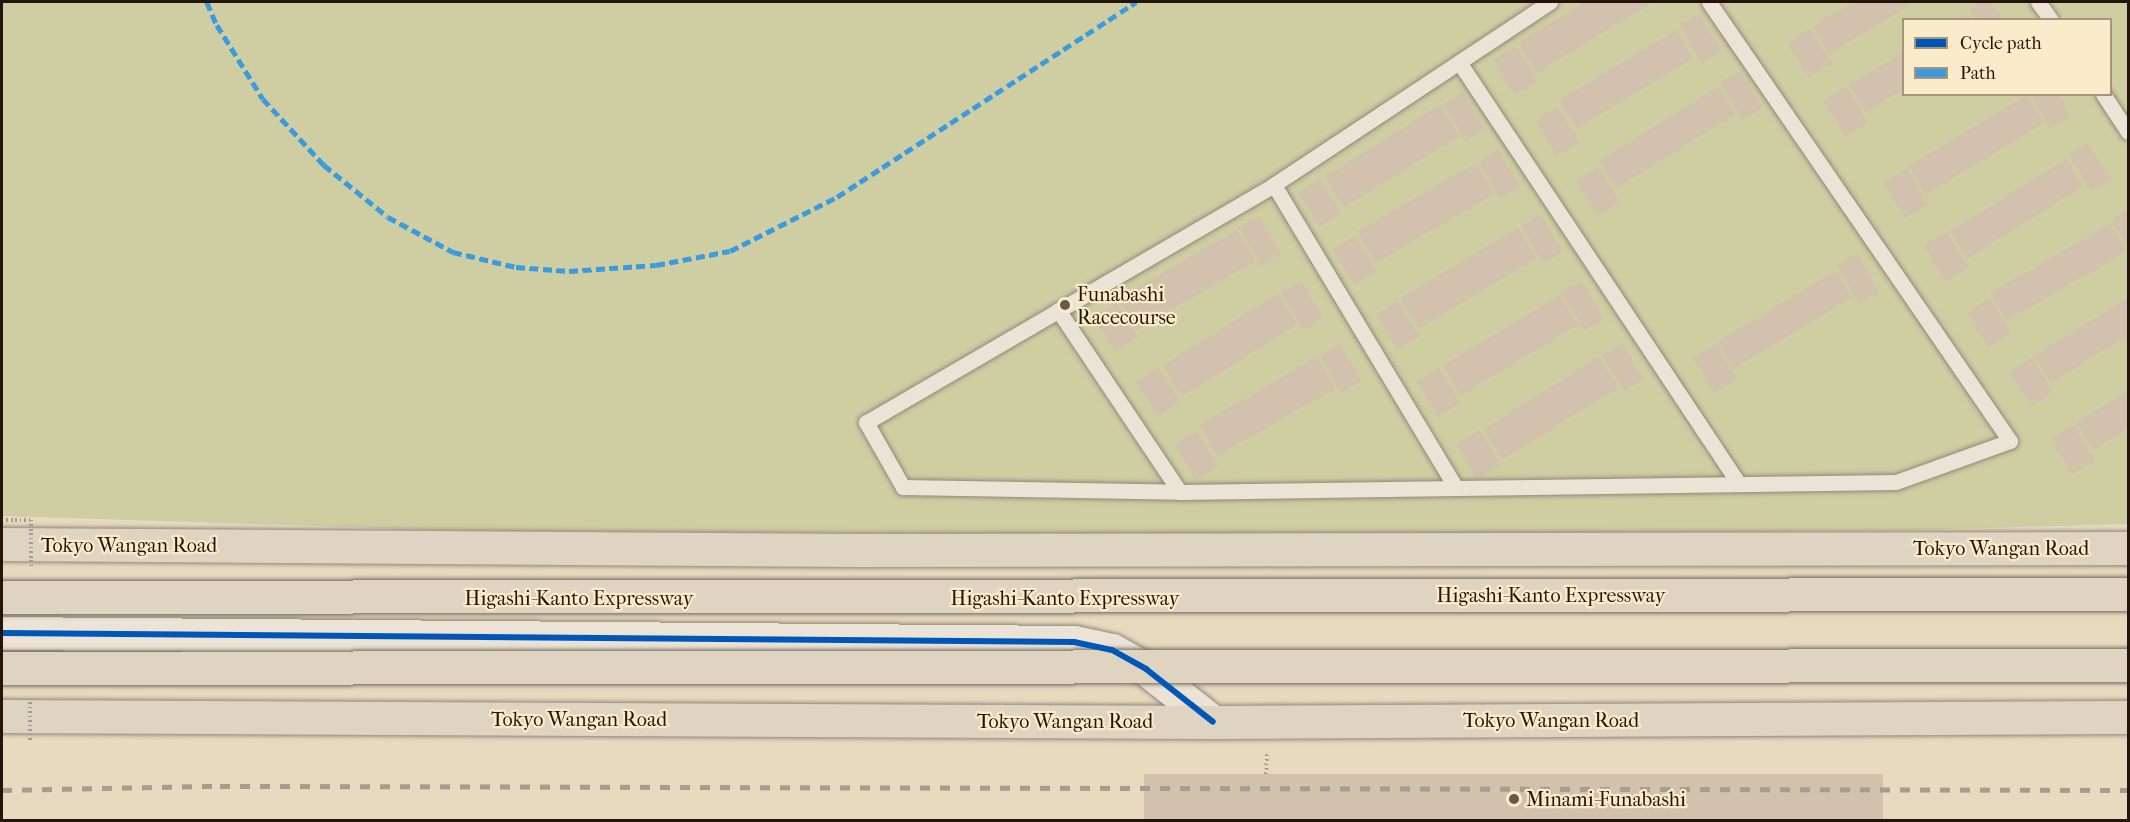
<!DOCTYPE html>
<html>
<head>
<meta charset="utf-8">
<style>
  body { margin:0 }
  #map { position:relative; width:2130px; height:822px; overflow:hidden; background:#e7dabf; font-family:"IM FELL French Canon",serif }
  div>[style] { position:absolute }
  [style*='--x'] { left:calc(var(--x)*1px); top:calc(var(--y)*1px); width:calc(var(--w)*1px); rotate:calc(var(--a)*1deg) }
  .green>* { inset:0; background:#cfcda2 }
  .building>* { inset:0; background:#d2c2ad; transform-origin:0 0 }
  .path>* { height:4px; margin-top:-2px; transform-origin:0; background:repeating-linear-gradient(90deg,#a49d92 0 1.5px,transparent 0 4.5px) }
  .roads { filter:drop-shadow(0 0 2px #928979) drop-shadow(0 0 2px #928979) }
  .service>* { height:15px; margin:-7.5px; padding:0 7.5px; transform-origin:7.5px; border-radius:7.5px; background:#eae3d6 }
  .tertiary>* { height:33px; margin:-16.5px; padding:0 16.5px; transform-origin:16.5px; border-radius:16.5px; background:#eae3d6 }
  .trunk>* { height:33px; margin:-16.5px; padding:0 16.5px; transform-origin:16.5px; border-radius:16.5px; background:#ded4c1 }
  .rail>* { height:4.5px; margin-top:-2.25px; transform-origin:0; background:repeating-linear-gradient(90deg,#a49d92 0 10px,transparent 0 20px) }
  .path-bridge>* { height:4px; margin-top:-2px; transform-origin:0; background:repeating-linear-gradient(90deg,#a49d92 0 1.5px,transparent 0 4.5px) }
  .bridges { filter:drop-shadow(0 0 2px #776e60) drop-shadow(0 0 2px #776e60) }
  .motorway-bridge>* { height:33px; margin:-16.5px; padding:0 16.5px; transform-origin:16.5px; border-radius:16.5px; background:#ded4c1 }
  .quiet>* { height:4.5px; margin-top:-2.25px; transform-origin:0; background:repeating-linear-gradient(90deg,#3c9ade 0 9px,transparent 0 13.5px) }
  .cycleway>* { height:6px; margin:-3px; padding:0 3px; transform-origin:3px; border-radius:3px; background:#0057b8 }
  .dots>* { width:16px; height:16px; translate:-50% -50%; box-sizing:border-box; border:3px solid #faebca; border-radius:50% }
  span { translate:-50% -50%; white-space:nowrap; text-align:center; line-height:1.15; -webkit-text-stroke:4.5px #faebca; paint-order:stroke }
  .poi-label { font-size:20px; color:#24140b }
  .left { translate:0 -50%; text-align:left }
  .street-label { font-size:20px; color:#24140b }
  .frame { position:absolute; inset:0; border:3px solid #24140b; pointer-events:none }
  .legend { position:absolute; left:1902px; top:18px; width:210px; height:78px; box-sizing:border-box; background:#faebca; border:2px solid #a4957e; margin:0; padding:8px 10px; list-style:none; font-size:18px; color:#24140b }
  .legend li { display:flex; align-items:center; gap:12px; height:30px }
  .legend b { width:30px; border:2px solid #a4957e }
</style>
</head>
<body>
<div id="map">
  <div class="green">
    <i style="clip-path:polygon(evenodd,2px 2px,2128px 2px,2128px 524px,1909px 530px,1197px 534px,481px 531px,2px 516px,2px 2px,1904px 20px,2110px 20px,2110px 94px,1904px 94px,1904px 20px)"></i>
  </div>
  <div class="building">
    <i style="clip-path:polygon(1585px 2px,1653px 2px,1537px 73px,1518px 43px)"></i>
    <i style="clip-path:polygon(1853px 2px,1915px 2px,1829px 54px,1813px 26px)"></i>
    <i style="clip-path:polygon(1981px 2px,1991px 2px,2002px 20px,1975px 20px,1969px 8px)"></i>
    <i style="clip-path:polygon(1967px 13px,1970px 20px,1956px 20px)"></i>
    <i style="left:1699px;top:14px;width:43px;height:23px;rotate:59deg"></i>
    <i style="left:1810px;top:29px;width:40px;height:27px;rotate:58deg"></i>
    <i style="left:1676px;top:30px;width:33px;height:136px;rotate:59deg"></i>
    <i style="left:1516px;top:46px;width:41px;height:27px;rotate:59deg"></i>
    <i style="clip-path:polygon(1904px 52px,1904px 89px,1866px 112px,1849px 85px)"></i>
    <i style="left:1740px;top:71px;width:43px;height:23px;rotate:59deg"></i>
    <i style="left:1718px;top:87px;width:32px;height:140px;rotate:58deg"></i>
    <i style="left:1847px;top:87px;width:41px;height:27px;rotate:59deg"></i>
    <i style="left:1463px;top:92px;width:43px;height:23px;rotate:59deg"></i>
    <i style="clip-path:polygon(2031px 94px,2058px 94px,2070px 116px,2050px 128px)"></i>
    <i style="left:2027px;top:95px;width:33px;height:138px;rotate:59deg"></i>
    <i style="left:1440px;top:105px;width:36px;height:136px;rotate:58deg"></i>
    <i style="left:1558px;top:107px;width:41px;height:26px;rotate:59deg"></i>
    <i style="left:2088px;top:143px;width:43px;height:22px;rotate:59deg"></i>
    <i style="left:1498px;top:150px;width:43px;height:23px;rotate:59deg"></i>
    <i style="left:2066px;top:159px;width:32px;height:137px;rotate:58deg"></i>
    <i style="left:1476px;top:163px;width:36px;height:137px;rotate:60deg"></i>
    <i style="left:1598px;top:167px;width:41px;height:26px;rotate:58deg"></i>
    <i style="left:1907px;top:169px;width:41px;height:27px;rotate:59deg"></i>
    <i style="left:1320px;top:179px;width:40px;height:26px;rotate:58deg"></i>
    <i style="clip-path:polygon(2128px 210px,2128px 248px,2112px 220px)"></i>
    <i style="left:1540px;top:214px;width:44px;height:22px;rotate:60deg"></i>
    <i style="left:1259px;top:216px;width:44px;height:23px;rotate:60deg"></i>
    <i style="left:2110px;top:224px;width:32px;height:138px;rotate:60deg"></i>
    <i style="left:1518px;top:228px;width:35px;height:137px;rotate:59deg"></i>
    <i style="left:1237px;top:230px;width:36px;height:137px;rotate:60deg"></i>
    <i style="left:1947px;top:232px;width:41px;height:27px;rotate:59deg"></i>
    <i style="left:1355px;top:236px;width:41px;height:26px;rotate:58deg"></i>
    <i style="left:1857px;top:254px;width:44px;height:23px;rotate:60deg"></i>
    <i style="left:1836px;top:271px;width:31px;height:138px;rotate:59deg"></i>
    <i style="left:1301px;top:281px;width:43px;height:23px;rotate:59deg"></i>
    <i style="left:1582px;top:281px;width:44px;height:23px;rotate:60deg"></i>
    <i style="left:1278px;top:294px;width:36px;height:136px;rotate:58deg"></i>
    <i style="left:1560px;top:295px;width:35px;height:137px;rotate:59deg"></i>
    <i style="left:1990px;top:298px;width:41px;height:27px;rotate:59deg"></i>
    <i style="clip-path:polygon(2128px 298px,2128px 335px,2051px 383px,2034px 356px)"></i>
    <i style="left:1398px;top:301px;width:41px;height:26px;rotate:59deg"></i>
    <i style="left:1116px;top:303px;width:41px;height:26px;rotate:58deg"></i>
    <i style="left:1340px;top:344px;width:43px;height:23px;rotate:60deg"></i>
    <i style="left:1622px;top:344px;width:42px;height:23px;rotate:59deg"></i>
    <i style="left:1716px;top:344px;width:41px;height:27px;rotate:59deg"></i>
    <i style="left:1317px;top:357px;width:36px;height:136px;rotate:60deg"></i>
    <i style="left:1599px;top:357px;width:36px;height:136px;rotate:58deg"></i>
    <i style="left:2032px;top:358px;width:40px;height:26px;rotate:58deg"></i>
    <i style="left:1158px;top:368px;width:40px;height:26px;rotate:57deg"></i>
    <i style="left:1439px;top:368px;width:41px;height:26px;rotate:58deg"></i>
    <i style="clip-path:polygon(2128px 391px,2128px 428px,2093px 450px,2076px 423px)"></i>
    <i style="left:2074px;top:425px;width:41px;height:27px;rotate:59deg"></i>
    <i style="left:1479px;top:430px;width:41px;height:27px;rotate:58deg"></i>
    <i style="left:1197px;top:431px;width:41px;height:26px;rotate:59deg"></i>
    <i style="left:1144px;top:774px;width:739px;height:46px"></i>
  </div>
  <div class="path">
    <i style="--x:1266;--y:774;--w:20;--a:-87"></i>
  </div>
  <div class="roads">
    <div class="service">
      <i style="--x:1550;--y:2;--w:331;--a:146.5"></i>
      <i style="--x:1274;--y:185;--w:472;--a:149.8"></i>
      <i style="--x:866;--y:422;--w:75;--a:60.4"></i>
      <i style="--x:903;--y:487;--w:277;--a:1"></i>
      <i style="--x:1180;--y:492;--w:716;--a:-0.8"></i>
      <i style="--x:1896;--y:482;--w:121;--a:-19.8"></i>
      <i style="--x:2010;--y:441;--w:532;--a:-124.44"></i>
      <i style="--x:2038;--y:2;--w:22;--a:54"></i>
      <i style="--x:1459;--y:62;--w:506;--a:56.44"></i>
      <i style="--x:2103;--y:94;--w:45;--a:56.7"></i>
      <i style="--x:1274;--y:185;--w:351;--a:59"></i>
      <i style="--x:1058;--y:310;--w:219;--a:56.2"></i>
    </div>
    <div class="tertiary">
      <i style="--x:2;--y:633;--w:1072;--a:0.48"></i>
      <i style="--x:1074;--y:642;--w:39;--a:12"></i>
      <i style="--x:1112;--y:650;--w:39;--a:29"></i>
      <i style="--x:1146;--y:669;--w:85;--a:38.3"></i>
    </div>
    <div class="trunk">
      <i style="--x:2;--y:544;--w:854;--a:0.4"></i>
      <i style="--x:856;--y:550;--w:1272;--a:-0.09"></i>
      <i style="--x:2;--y:716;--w:1211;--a:0.28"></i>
      <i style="--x:1213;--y:722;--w:915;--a:-0.31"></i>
    </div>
  </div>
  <div class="rail">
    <i style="--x:2;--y:790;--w:218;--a:-1.1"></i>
    <i style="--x:220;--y:786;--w:1908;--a:0.12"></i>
  </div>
  <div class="path-bridge">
    <i style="--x:2;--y:520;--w:29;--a:0"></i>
    <i style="--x:31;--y:520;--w:46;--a:90"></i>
    <i style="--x:30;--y:740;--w:41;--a:-90"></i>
  </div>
  <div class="bridges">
    <div class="motorway-bridge">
      <i style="--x:2;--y:597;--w:2126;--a:-0.08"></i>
      <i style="--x:2;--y:668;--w:2126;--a:-0.08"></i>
    </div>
  </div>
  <div class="quiet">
    <i style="--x:207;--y:2;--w:25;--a:67"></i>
    <i style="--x:217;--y:25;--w:87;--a:58.1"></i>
    <i style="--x:263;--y:99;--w:90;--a:47.3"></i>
    <i style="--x:324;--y:165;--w:82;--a:39.1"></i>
    <i style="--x:388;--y:217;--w:74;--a:28.3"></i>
    <i style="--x:453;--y:252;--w:65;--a:13.4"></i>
    <i style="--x:516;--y:267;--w:53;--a:4.3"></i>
    <i style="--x:569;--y:271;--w:87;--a:-3.9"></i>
    <i style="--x:656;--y:265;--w:75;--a:-10.7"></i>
    <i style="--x:730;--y:251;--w:120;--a:-26.8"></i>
    <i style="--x:837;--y:197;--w:357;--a:-33.1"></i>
  </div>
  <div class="cycleway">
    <i style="--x:2;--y:633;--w:1072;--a:0.48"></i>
    <i style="--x:1074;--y:642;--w:39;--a:12"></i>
    <i style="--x:1112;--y:650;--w:39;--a:29"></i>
    <i style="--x:1146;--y:669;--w:85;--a:38.3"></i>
  </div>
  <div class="dots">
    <i style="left:1065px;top:305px;background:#68594a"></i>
    <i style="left:1514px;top:799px;background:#68594a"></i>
  </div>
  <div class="poi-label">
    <span class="left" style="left:1077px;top:306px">Funabashi<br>Racecourse</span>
    <span class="left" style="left:1526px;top:799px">Minami-Funabashi</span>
  </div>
  <div class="street-label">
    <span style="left:129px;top:545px">Tokyo Wangan Road</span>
    <span style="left:2001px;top:548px">Tokyo Wangan Road</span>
    <span style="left:1551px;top:595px">Higashi-Kanto Expressway</span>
    <span style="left:579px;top:598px">Higashi-Kanto Expressway</span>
    <span style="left:1065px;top:598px">Higashi-Kanto Expressway</span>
    <span style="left:579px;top:719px">Tokyo Wangan Road</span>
    <span style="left:1551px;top:720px">Tokyo Wangan Road</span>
    <span style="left:1065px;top:721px">Tokyo Wangan Road</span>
  </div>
  <div class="frame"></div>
  <ul class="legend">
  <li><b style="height:8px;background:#0057b8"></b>Cycle path</li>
  <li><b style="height:8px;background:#3c9ade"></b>Path</li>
  </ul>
</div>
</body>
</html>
